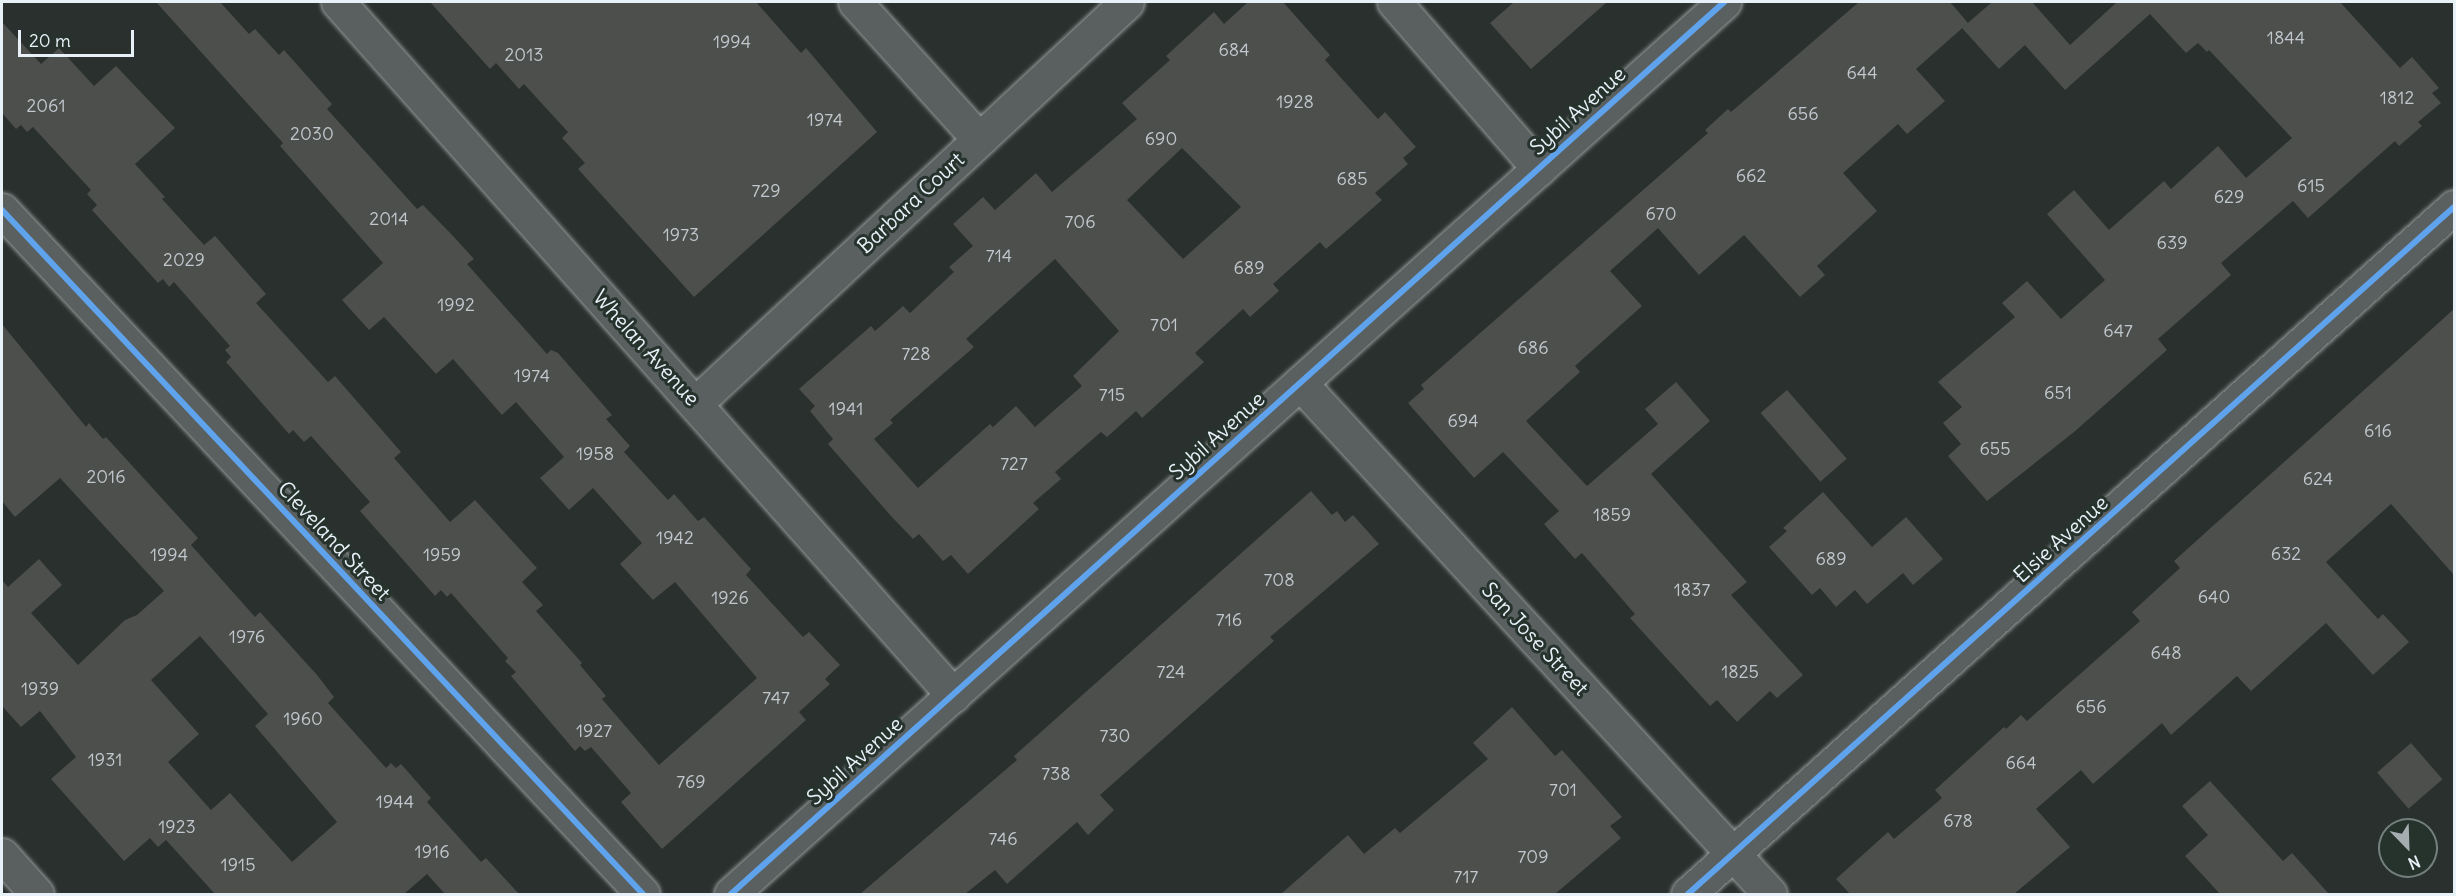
<!DOCTYPE html>
<html>
<head>
<meta charset="utf-8">
<style>
  body { margin:0 }
  #map { position:relative; width:2456px; height:896px; overflow:hidden; background:#29302d; font-family:Delius,sans-serif }
  div>[style] { position:absolute }
  [style*='--x'] { left:calc(var(--x)*1px); top:calc(var(--y)*1px); width:calc(var(--w)*1px); rotate:calc(var(--a)*1deg) }
  .building>* { inset:0; background:#4d4f4c; transform-origin:0 0 }
  .roads { filter:drop-shadow(0 0 2px #959a9a) drop-shadow(0 0 2px #959a9a) }
  .minor>* { height:33px; margin:-16.5px; padding:0 16.5px; transform-origin:16.5px; border-radius:16.5px; background:#5a6060 }
  .cycleway>* { height:6px; margin:-3px; padding:0 3px; transform-origin:3px; border-radius:3px; background:#60a3ed }
  span { translate:-50% -50%; white-space:nowrap; text-align:center; line-height:1.15; -webkit-text-stroke:6px #26332d; paint-order:stroke }
  .number-label { font-size:18px; color:#c1c8cd }
  .number-label span { -webkit-text-stroke-width:0 }
  .street-label { font-size:21px; color:#e8f1f8 }
  .frame { position:absolute; inset:0; border:3px solid #e8f1f8; pointer-events:none }
  .north { position:absolute; left:2378px; top:818px; width:60px; height:60px; box-sizing:border-box; background:#26332d; border:2px solid #747f7e; border-radius:50%; rotate:157deg; font-size:16px; font-weight:700; line-height:24px; text-align:center; color:#e8f1f8 }
  .north::after { content:''; display:block; margin:auto; width:21px; height:27px; background:#a5adb1; clip-path:polygon(50% 0,100% 100%,50% 72%,0 100%) }
  .scale { position:absolute; left:18px; top:30px; width:116px; height:27px; box-sizing:border-box; border:3px solid #e8f1f8; border-top:0; padding-left:8px; font-size:18px; line-height:21px; white-space:nowrap; color:#e8f1f8; -webkit-text-stroke:4px #26332d; paint-order:stroke }
</style>
</head>
<body>
<div id="map">
  <div class="building">
    <i style="clip-path:polygon(156px 2px,220px 2px,249px 34px,255px 29px,279px 55px,284px 50px,332px 104px,327px 109px,417px 209px,423px 205px,454px 237px,474px 259px,467px 264px,547px 354px,551px 350px,558px 353px,612px 415px,606px 419px,630px 446px,624px 452px,668px 500px,674px 494px,698px 521px,704px 517px,751px 569px,746px 575px,803px 637px,809px 632px,840px 665px,825px 679px,830px 684px,799px 712px,806px 720px,662px 849px,621px 802px,631px 793px,591px 747px,585px 751px,580px 746px,575px 751px,511px 676px,516px 672px,505px 661px,508px 658px,451px 593px,447px 597px,441px 590px,435px 596px,360px 511px,370px 502px,311px 436px,304px 442px,293px 430px,289px 434px,226px 362px,231px 357px,225px 350px,230px 346px,174px 282px,169px 287px,163px 279px,158px 283px,92px 210px,97px 205px,87px 194px,91px 190px,33px 127px,27px 132px,21px 125px,16px 129px,2px 113px,2px 22px,41px 64px,59px 48px,94px 86px,116px 66px,175px 128px,135px 164px,165px 197px,162px 199px,204px 245px,215px 236px,266px 294px,256px 303px,328px 382px,335px 376px,401px 452px,394px 458px,450px 522px,475px 500px,537px 568px,522px 582px,543px 605px,536px 611px,582px 663px,580px 665px,606px 696px,602px 699px,659px 765px,757px 678px,675px 582px,653px 600px,620px 564px,642px 543px,593px 488px,569px 510px,540px 478px,564px 457px,516px 402px,502px 415px,453px 359px,436px 374px,384px 317px,369px 330px,342px 300px,383px 263px,280px 146px,283px 143px)"></i>
    <i style="clip-path:polygon(430px 2px,756px 2px,801px 53px,806px 48px,877px 132px,694px 297px,578px 169px,585px 163px,562px 138px,568px 132px,524px 84px,519px 89px,496px 63px,490px 69px)"></i>
    <i style="clip-path:polygon(evenodd,1248px 2px,1283px 2px,1330px 55px,1325px 60px,1378px 119px,1385px 112px,1416px 147px,1403px 158px,1408px 164px,1375px 193px,1382px 200px,1326px 249px,1320px 242px,1273px 284px,1279px 291px,1250px 317px,1243px 309px,1195px 353px,1204px 362px,1142px 418px,1136px 411px,1107px 437px,1101px 432px,1055px 472px,1061px 479px,1033px 503px,1039px 509px,968px 574px,951px 555px,943px 561px,919px 534px,913px 539px,891px 516px,828px 444px,833px 439px,810px 411px,815px 406px,799px 389px,871px 326px,875px 331px,903px 306px,910px 313px,954px 272px,949px 267px,973px 246px,953px 224px,983px 197px,995px 210px,1036px 173px,1052px 192px,1137px 119px,1122px 103px,1170px 60px,1166px 56px,1214px 12px,1224px 24px,1248px 2px,1182px 148px,1241px 207px,1183px 259px,1127px 200px,1182px 148px,1248px 2px,1055px 259px,1119px 331px,1073px 376px,1082px 386px,1035px 427px,1016px 406px,993px 427px,990px 424px,918px 488px,874px 439px,893px 423px,890px 420px,974px 347px,966px 339px,1055px 259px)"></i>
    <i style="clip-path:polygon(1514px 2px,1607px 2px,1531px 69px,1490px 23px)"></i>
    <i style="clip-path:polygon(1859px 2px,1950px 2px,1968px 23px,1916px 69px,1945px 101px,1907px 134px,1898px 124px,1843px 173px,1877px 211px,1817px 266px,1825px 275px,1800px 297px,1744px 235px,1699px 275px,1658px 228px,1610px 271px,1642px 306px,1575px 366px,1580px 372px,1526px 421px,1587px 486px,1658px 424px,1645px 409px,1676px 382px,1710px 421px,1651px 474px,1747px 582px,1731px 595px,1803px 675px,1777px 698px,1770px 691px,1737px 722px,1717px 700px,1710px 706px,1630px 618px,1635px 614px,1582px 553px,1575px 559px,1544px 524px,1559px 511px,1503px 452px,1474px 478px,1408px 403px,1424px 389px,1421px 385px,1708px 133px,1705px 130px,1728px 109px,1731px 112px)"></i>
    <i style="clip-path:polygon(1992px 2px,2032px 2px,2070px 45px,2117px 2px,2340px 2px,2400px 68px,2412px 57px,2439px 88px,2432px 93px,2441px 103px,2418px 122px,2422px 126px,2399px 146px,2395px 141px,2308px 218px,2293px 201px,2221px 263px,2231px 275px,2158px 339px,2167px 350px,2074px 432px,1987px 501px,1948px 456px,1961px 444px,1943px 423px,1962px 407px,1938px 382px,2015px 317px,2002px 303px,2027px 281px,2061px 319px,2105px 280px,2047px 214px,2074px 190px,2109px 230px,2164px 181px,2171px 189px,2218px 146px,2246px 178px,2292px 138px,2209px 50px,2207px 52px,2198px 43px,2186px 53px,2150px 14px,2065px 90px,2025px 45px,1999px 69px,1962px 28px)"></i>
    <i style="clip-path:polygon(2454px 309px,2454px 575px,2391px 504px,2326px 562px,2378px 619px,2383px 614px,2409px 642px,2373px 675px,2326px 623px,2251px 691px,2237px 676px,2171px 735px,2162px 723px,2093px 784px,2081px 770px,2036px 809px,2070px 847px,2014px 894px,1850px 894px,1836px 879px,1888px 832px,1894px 839px,1942px 798px,1935px 790px,2004px 727px,2006px 729px,2021px 715px,2027px 721px,2140px 621px,2132px 612px,2180px 568px,2174px 561px)"></i>
    <i style="clip-path:polygon(evenodd,2px 324px,86px 427px,89px 423px,103px 439px,106px 437px,198px 538px,191px 545px,255px 617px,260px 612px,317px 675px,334px 697px,328px 703px,386px 768px,391px 763px,396px 768px,401px 764px,431px 798px,427px 802px,481px 862px,486px 858px,519px 894px,445px 894px,427px 874px,404px 894px,215px 894px,166px 840px,158px 847px,150px 838px,124px 861px,51px 779px,76px 757px,40px 711px,21px 727px,2px 706px,2px 580px,8px 587px,39px 559px,62px 585px,31px 613px,78px 665px,125px 620px,137px 615px,164px 591px,60px 478px,15px 517px,2px 501px,2px 324px,200px 636px,268px 714px,255px 726px,337px 822px,292px 862px,230px 793px,211px 810px,168px 762px,199px 734px,151px 680px,200px 636px)"></i>
    <i style="left:1787px;top:390px;width:91px;height:35px;rotate:49deg"></i>
    <i style="clip-path:polygon(1311px 491px,1332px 515px,1337px 511px,1345px 522px,1353px 515px,1379px 544px,1270px 637px,1274px 641px,1100px 795px,1114px 810px,1088px 835px,1077px 822px,1007px 884px,995px 870px,965px 894px,860px 894px,1017px 760px,1014px 756px)"></i>
    <i style="clip-path:polygon(1823px 492px,1872px 547px,1906px 517px,1943px 559px,1913px 585px,1903px 573px,1867px 604px,1855px 590px,1836px 607px,1820px 588px,1812px 595px,1769px 547px,1787px 531px,1783px 528px)"></i>
    <i style="clip-path:polygon(1512px 707px,1555px 756px,1562px 750px,1622px 817px,1610px 826px,1621px 838px,1555px 894px,1281px 894px,1348px 835px,1364px 854px,1395px 828px,1400px 833px,1488px 759px,1473px 743px)"></i>
    <i style="left:2411px;top:743px;width:48px;height:45px;rotate:49deg"></i>
    <i style="clip-path:polygon(2210px 781px,2283px 861px,2292px 853px,2329px 894px,2220px 894px,2185px 856px,2208px 835px,2182px 806px)"></i>
  </div>
  <div class="roads">
    <div class="minor">
      <i style="--x:338;--y:2;--w:927;--a:48.41"></i>
      <i style="--x:855;--y:2;--w:185;--a:47.9"></i>
      <i style="--x:1394;--y:2;--w:221;--a:49"></i>
      <i style="--x:2;--y:210;--w:937;--a:46.86"></i>
      <i style="--x:1300;--y:383;--w:694;--a:47.39"></i>
      <i style="--x:695;--y:404;--w:590;--a:-42.94"></i>
      <i style="--x:2;--y:855;--w:52;--a:48.1"></i>
      <i style="--x:731;--y:894;--w:1335;--a:-41.93"></i>
      <i style="--x:1688;--y:894;--w:1029;--a:-41.89"></i>
    </div>
  </div>
  <div class="cycleway">
    <i style="--x:2;--y:210;--w:937;--a:46.86"></i>
    <i style="--x:731;--y:894;--w:1335;--a:-41.93"></i>
    <i style="--x:1688;--y:894;--w:1029;--a:-41.89"></i>
  </div>
  <div class="number-label">
    <span style="left:2286px;top:38px">1844</span>
    <span style="left:732px;top:42px">1994</span>
    <span style="left:1234px;top:50px">684</span>
    <span style="left:524px;top:55px">2013</span>
    <span style="left:1862px;top:73px">644</span>
    <span style="left:2397px;top:98px">1812</span>
    <span style="left:1295px;top:102px">1928</span>
    <span style="left:46px;top:106px">2061</span>
    <span style="left:1803px;top:114px">656</span>
    <span style="left:825px;top:120px">1974</span>
    <span style="left:312px;top:134px">2030</span>
    <span style="left:1161px;top:139px">690</span>
    <span style="left:1751px;top:176px">662</span>
    <span style="left:1352px;top:179px">685</span>
    <span style="left:2311px;top:186px">615</span>
    <span style="left:766px;top:191px">729</span>
    <span style="left:2229px;top:197px">629</span>
    <span style="left:1661px;top:214px">670</span>
    <span style="left:389px;top:219px">2014</span>
    <span style="left:1080px;top:222px">706</span>
    <span style="left:681px;top:235px">1973</span>
    <span style="left:2172px;top:243px">639</span>
    <span style="left:999px;top:256px">714</span>
    <span style="left:184px;top:260px">2029</span>
    <span style="left:1249px;top:268px">689</span>
    <span style="left:456px;top:305px">1992</span>
    <span style="left:1164px;top:325px">701</span>
    <span style="left:2118px;top:331px">647</span>
    <span style="left:1533px;top:348px">686</span>
    <span style="left:916px;top:354px">728</span>
    <span style="left:532px;top:376px">1974</span>
    <span style="left:2058px;top:393px">651</span>
    <span style="left:1112px;top:395px">715</span>
    <span style="left:846px;top:409px">1941</span>
    <span style="left:1463px;top:421px">694</span>
    <span style="left:2378px;top:431px">616</span>
    <span style="left:1995px;top:449px">655</span>
    <span style="left:595px;top:454px">1958</span>
    <span style="left:1014px;top:464px">727</span>
    <span style="left:106px;top:477px">2016</span>
    <span style="left:2318px;top:479px">624</span>
    <span style="left:1612px;top:515px">1859</span>
    <span style="left:675px;top:538px">1942</span>
    <span style="left:2286px;top:554px">632</span>
    <span style="left:169px;top:555px">1994</span>
    <span style="left:442px;top:555px">1959</span>
    <span style="left:1831px;top:559px">689</span>
    <span style="left:1279px;top:580px">708</span>
    <span style="left:1692px;top:590px">1837</span>
    <span style="left:2214px;top:597px">640</span>
    <span style="left:730px;top:598px">1926</span>
    <span style="left:1229px;top:620px">716</span>
    <span style="left:247px;top:637px">1976</span>
    <span style="left:2166px;top:653px">648</span>
    <span style="left:1171px;top:672px">724</span>
    <span style="left:1740px;top:672px">1825</span>
    <span style="left:40px;top:689px">1939</span>
    <span style="left:776px;top:698px">747</span>
    <span style="left:2091px;top:707px">656</span>
    <span style="left:303px;top:719px">1960</span>
    <span style="left:594px;top:731px">1927</span>
    <span style="left:1115px;top:736px">730</span>
    <span style="left:105px;top:760px">1931</span>
    <span style="left:2021px;top:763px">664</span>
    <span style="left:1056px;top:774px">738</span>
    <span style="left:691px;top:782px">769</span>
    <span style="left:1563px;top:790px">701</span>
    <span style="left:395px;top:802px">1944</span>
    <span style="left:1958px;top:821px">678</span>
    <span style="left:177px;top:827px">1923</span>
    <span style="left:1003px;top:839px">746</span>
    <span style="left:432px;top:852px">1916</span>
    <span style="left:1533px;top:857px">709</span>
    <span style="left:238px;top:865px">1915</span>
    <span style="left:1466px;top:877px">717</span>
  </div>
  <div class="street-label">
    <span style="left:1578px;top:111px;rotate:-42deg">Sybil Avenue</span>
    <span style="left:911px;top:203px;rotate:-43deg">Barbara Court</span>
    <span style="left:646px;top:348px;rotate:48deg">Whelan Avenue</span>
    <span style="left:1217px;top:436px;rotate:-42deg">Sybil Avenue</span>
    <span style="left:2061px;top:539px;rotate:-42deg">Elsie Avenue</span>
    <span style="left:334px;top:541px;rotate:47deg">Cleveland Street</span>
    <span style="left:1535px;top:639px;rotate:47deg">San Jose Street</span>
    <span style="left:855px;top:761px;rotate:-42deg">Sybil Avenue</span>
  </div>
  <div class="frame"></div>
  <div class="north">N</div>
  <div class="scale">20 m</div>
</div>
</body>
</html>
